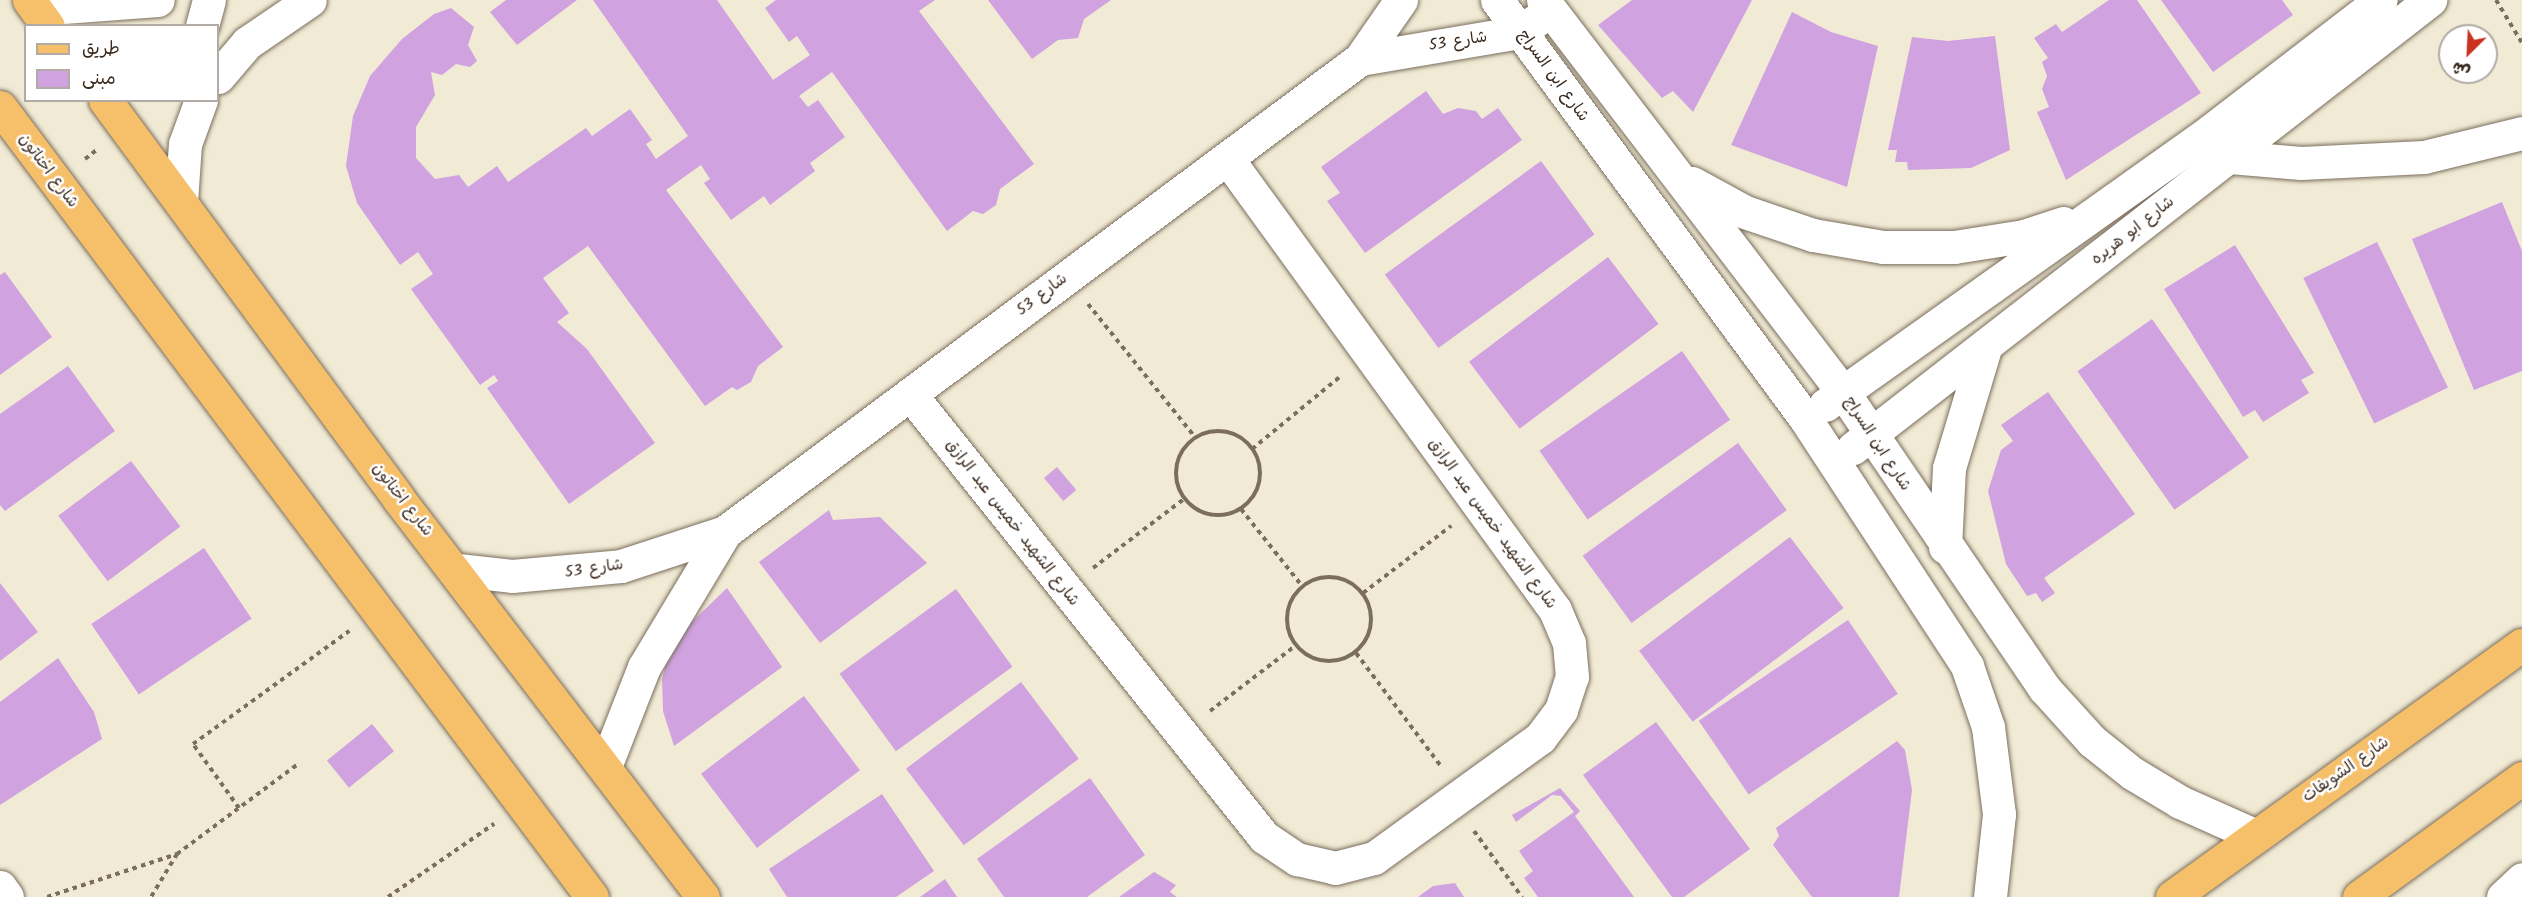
<!DOCTYPE html>
<html>
<head>
<meta charset="utf-8">
<style>
  body { margin:0 }
  #map { position:relative; width:2522px; height:897px; overflow:hidden; background:#f1ebd5; font-family:Kalam,"Playpen Sans Arabic",sans-serif }
  div>[style] { position:absolute }
  [style*='--x'] { left:calc(var(--x)*1px); top:calc(var(--y)*1px); width:calc(var(--w)*1px); rotate:calc(var(--a)*1deg) }
  .building>* { inset:0; background:#d0a2e0; transform-origin:0 0 }
  .path>* { height:4px; margin-top:-2px; transform-origin:0; background:repeating-linear-gradient(90deg,#7b6e5e 0 4.5px,transparent 0 9px) }
  .path>.ring { margin:-2px; padding:0; box-sizing:content-box; background:none; border:4px solid #7b6e5e; border-radius:50% }
  .roads { filter:drop-shadow(0 0 2px #7b6e5e) drop-shadow(0 0 2px #7b6e5e) }
  .minor>* { height:33px; margin:-16.5px; padding:0 16.5px; transform-origin:16.5px; border-radius:16.5px; background:#fff }
  .major>* { height:33px; margin:-16.5px; padding:0 16.5px; transform-origin:16.5px; border-radius:16.5px; background:#f6c06b }
  span { translate:-50% -50%; white-space:nowrap; text-align:center; line-height:1.15; -webkit-text-stroke:5px #fff; paint-order:stroke }
  .street-label { font-size:16px; color:#3b2a1e }
  .legend { position:absolute; left:24px; top:24px; width:195px; height:78px; box-sizing:border-box; background:#fff; border:2px solid #b1aaa5; margin:0; padding:8px 10px; list-style:none; font-size:18px; color:#3b2a1e }
  .legend li { display:flex; align-items:center; gap:12px; height:30px }
  .legend b { width:30px; border:2px solid #b1aaa5 }
  .north { position:absolute; left:2438px; top:24px; width:60px; height:60px; box-sizing:border-box; background:#fff; border:2px solid #b1aaa5; border-radius:50%; rotate:204deg; font-size:16px; font-weight:700; line-height:24px; text-align:center; color:#3b2a1e }
  .north::after { content:''; display:block; margin:auto; width:21px; height:27px; background:#c8321e; clip-path:polygon(50% 0,100% 100%,50% 72%,0 100%) }
</style>
</head>
<body>
<div id="map">
  <div class="building">
    <i style="clip-path:polygon(506px 0,577px 0,517px 45px,490px 12px)"></i>
    <i style="clip-path:polygon(593px 0,717px 0,773px 80px,810px 55px,797px 36px,789px 42px,765px 8px,776px 0,935px 0,919px 11px,1034px 164px,1000px 189px,996px 205px,983px 214px,973px 211px,947px 231px,832px 72px,799px 96px,808px 107px,818px 100px,845px 137px,810px 163px,815px 171px,770px 205px,764px 196px,731px 220px,704px 183px,710px 179px,701px 165px,666px 190px,783px 347px,758px 366px,751px 382px,737px 390px,732px 387px,705px 406px,588px 246px,543px 278px,569px 313px,557px 322px,587px 349px,655px 443px,569px 504px,487px 388px,498px 381px,494px 375px,480px 385px,411px 289px,433px 274px,418px 252px,400px 265px,357px 203px,346px 166px,353px 116px,370px 76px,402px 39px,434px 14px,451px 8px,474px 27px,468px 45px,477px 61px,470px 67px,456px 64px,442px 75px,431px 72px,435px 95px,416px 127px,416px 158px,435px 179px,459px 175px,468px 187px,497px 166px,508px 182px,586px 128px,592px 136px,630px 109px,652px 140px,646px 144px,656px 159px,688px 136px)"></i>
    <i style="clip-path:polygon(988px 0,1111px 0,1084px 19px,1078px 38px,1058px 40px,1032px 59px)"></i>
    <i style="clip-path:polygon(1632px 0,1752px 0,1693px 112px,1673px 91px,1662px 98px,1598px 25px)"></i>
    <i style="clip-path:polygon(2109px 0,2137px 0,2201px 93px,2066px 180px,2037px 112px,2049px 107px,2042px 89px,2047px 76px,2042px 62px,2048px 58px,2034px 38px,2056px 24px,2062px 32px)"></i>
    <i style="clip-path:polygon(2161px 0,2282px 0,2293px 15px,2213px 72px)"></i>
    <i style="clip-path:polygon(1792px 12px,1831px 32px,1878px 46px,1847px 187px,1731px 145px)"></i>
    <i style="clip-path:polygon(1995px 36px,2010px 150px,1971px 168px,1908px 170px,1907px 162px,1895px 162px,1897px 150px,1888px 150px,1912px 37px,1948px 41px)"></i>
    <i style="clip-path:polygon(1426px 91px,1443px 114px,1458px 108px,1476px 111px,1482px 119px,1498px 108px,1522px 140px,1365px 253px,1327px 201px,1340px 193px,1321px 167px)"></i>
    <i style="left:1541px;top:161px;width:91px;height:193px;rotate:54deg"></i>
    <i style="clip-path:polygon(2502px 202px,2522px 251px,2522px 371px,2474px 390px,2412px 239px)"></i>
    <i style="left:2377px;top:242px;width:162px;height:82px;rotate:64deg"></i>
    <i style="clip-path:polygon(2235px 245px,2314px 373px,2301px 380px,2309px 393px,2263px 422px,2255px 410px,2243px 417px,2164px 289px)"></i>
    <i style="left:1608px;top:257px;width:84px;height:174px;rotate:53deg"></i>
    <i style="clip-path:polygon(5px 272px,52px 337px,0 375px,0 275px)"></i>
    <i style="left:2152px;top:319px;width:169px;height:91px;rotate:55deg"></i>
    <i style="left:1682px;top:351px;width:84px;height:174px;rotate:55deg"></i>
    <i style="clip-path:polygon(68px 366px,115px 431px,5px 511px,0 505px,0 414px)"></i>
    <i style="clip-path:polygon(2048px 392px,2135px 514px,2044px 578px,2055px 593px,2042px 602px,2036px 593px,2027px 596px,2006px 564px,1988px 491px,2001px 450px,2013px 441px,2001px 425px)"></i>
    <i style="left:1738px;top:443px;width:83px;height:192px;rotate:54deg"></i>
    <i style="left:131px;top:461px;width:82px;height:91px;rotate:53deg"></i>
    <i style="left:1057px;top:467px;width:30px;height:17px;rotate:50deg"></i>
    <i style="clip-path:polygon(829px 510px,833px 520px,880px 517px,927px 563px,820px 643px,759px 562px)"></i>
    <i style="left:1790px;top:537px;width:89px;height:189px;rotate:53deg"></i>
    <i style="left:204px;top:548px;width:85px;height:136px;rotate:56deg"></i>
    <i style="clip-path:polygon(0 583px,38px 632px,0 661px)"></i>
    <i style="clip-path:polygon(727px 588px,782px 667px,674px 746px,663px 711px,662px 679px,672px 641px)"></i>
    <i style="left:956px;top:589px;width:96px;height:144px;rotate:54deg"></i>
    <i style="left:1848px;top:620px;width:89px;height:180px;rotate:56deg"></i>
    <i style="clip-path:polygon(58px 658px,94px 712px,102px 739px,0 805px,0 702px)"></i>
    <i style="left:1021px;top:682px;width:96px;height:144px;rotate:53deg"></i>
    <i style="left:804px;top:696px;width:93px;height:129px;rotate:53deg"></i>
    <i style="clip-path:polygon(1656px 722px,1750px 849px,1684px 897px,1672px 897px,1583px 775px)"></i>
    <i style="left:372px;top:724px;width:35px;height:58px;rotate:51deg"></i>
    <i style="clip-path:polygon(1897px 741px,1905px 750px,1912px 790px,1899px 897px,1812px 897px,1773px 845px,1779px 836px,1776px 828px)"></i>
    <i style="clip-path:polygon(1090px 778px,1145px 855px,1087px 897px,1004px 897px,977px 859px)"></i>
    <i style="clip-path:polygon(1560px 788px,1580px 811px,1575px 816px,1634px 897px,1538px 897px,1524px 878px,1533px 871px,1519px 851px,1574px 812px,1561px 796px,1552px 795px,1516px 822px,1512px 815px)"></i>
    <i style="clip-path:polygon(882px 794px,934px 871px,896px 897px,787px 897px,769px 869px)"></i>
    <i style="clip-path:polygon(1154px 872px,1176px 885px,1170px 892px,1177px 897px,1119px 897px)"></i>
    <i style="clip-path:polygon(945px 879px,957px 897px,920px 897px)"></i>
    <i style="clip-path:polygon(1455px 883px,1464px 897px,1418px 897px,1433px 886px)"></i>
  </div>
  <div class="path">
    <i style="--x:2496;--y:0;--w:50;--a:58.8"></i>
    <i style="--x:85;--y:159;--w:16;--a:-38"></i>
    <i style="--x:1088;--y:304;--w:171;--a:51.2"></i>
    <i class="ring" style="left:1176px;top:431px;width:80px;height:80px"></i>
    <i style="--x:1252;--y:449;--w:115;--a:-39.4"></i>
    <i style="--x:1241;--y:509;--w:98;--a:51.6"></i>
    <i style="--x:1093;--y:568;--w:114;--a:-37.2"></i>
    <i class="ring" style="left:1287px;top:577px;width:80px;height:80px"></i>
    <i style="--x:1363;--y:593;--w:111;--a:-37.3"></i>
    <i style="--x:1356;--y:653;--w:140;--a:53.1"></i>
    <i style="--x:1210;--y:711;--w:107;--a:-37.4"></i>
    <i style="--x:239;--y:808;--w:79;--a:-125.7"></i>
    <i style="--x:193;--y:744;--w:193;--a:-35.9"></i>
    <i style="--x:1474;--y:831;--w:82;--a:54"></i>
    <i style="--x:177;--y:854;--w:151;--a:-36.6"></i>
    <i style="--x:47;--y:897;--w:137;--a:-18.3"></i>
    <i style="--x:177;--y:854;--w:50;--a:121.2"></i>
    <i style="--x:388;--y:897;--w:129;--a:-34.6"></i>
  </div>
  <div class="roads">
    <div class="minor">
      <i style="--x:1497;--y:0;--w:519;--a:53.62"></i>
      <i style="--x:1805;--y:418;--w:296;--a:56.8"></i>
      <i style="--x:1967;--y:666;--w:65;--a:71"></i>
      <i style="--x:1988;--y:727;--w:88;--a:82.8"></i>
      <i style="--x:1999;--y:814;--w:83;--a:96.2"></i>
      <i style="--x:1543;--y:0;--w:494;--a:52.6"></i>
      <i style="--x:1843;--y:392;--w:358;--a:55.8"></i>
      <i style="--x:2044;--y:688;--w:72;--a:47.8"></i>
      <i style="--x:2092;--y:741;--w:51;--a:38.7"></i>
      <i style="--x:2132;--y:773;--w:56;--a:31.1"></i>
      <i style="--x:2180;--y:802;--w:81;--a:24"></i>
      <i style="--x:36;--y:9;--w:122;--a:-4.2"></i>
      <i style="--x:202;--y:26;--w:27;--a:-75"></i>
      <i style="--x:1360;--y:59;--w:162;--a:-9.6"></i>
      <i style="--x:1520;--y:32;--w:19;--a:-36"></i>
      <i style="--x:218;--y:77;--w:45;--a:-49.5"></i>
      <i style="--x:247;--y:43;--w:76;--a:-34.3"></i>
      <i style="--x:2224;--y:149;--w:10;--a:53"></i>
      <i style="--x:2230;--y:157;--w:71;--a:4.8"></i>
      <i style="--x:2301;--y:163;--w:123;--a:-2.8"></i>
      <i style="--x:2424;--y:157;--w:101;--a:-13.8"></i>
      <i style="--x:1692;--y:183;--w:60;--a:28.7"></i>
      <i style="--x:1745;--y:212;--w:72;--a:18.7"></i>
      <i style="--x:1813;--y:235;--w:71;--a:9.7"></i>
      <i style="--x:1883;--y:247;--w:71;--a:0"></i>
      <i style="--x:1954;--y:247;--w:71;--a:-8.9"></i>
      <i style="--x:2024;--y:236;--w:41;--a:-18.4"></i>
      <i style="--x:181;--y:202;--w:58;--a:-86.1"></i>
      <i style="--x:185;--y:144;--w:47;--a:-70"></i>
      <i style="--x:910;--y:394;--w:567;--a:51.37"></i>
      <i style="--x:1264;--y:837;--w:40;--a:34"></i>
      <i style="--x:1297;--y:859;--w:39;--a:13"></i>
      <i style="--x:1335;--y:868;--w:40;--a:-14.4"></i>
      <i style="--x:1374;--y:858;--w:205;--a:-35.9"></i>
      <i style="--x:1540;--y:738;--w:35;--a:-53"></i>
      <i style="--x:1561;--y:710;--w:35;--a:-72"></i>
      <i style="--x:1572;--y:677;--w:34;--a:-95"></i>
      <i style="--x:1569;--y:643;--w:36;--a:-113"></i>
      <i style="--x:1555;--y:610;--w:558;--a:-125.97"></i>
      <i style="--x:1825;--y:405;--w:473;--a:-35.4"></i>
      <i style="--x:2210;--y:131;--w:215;--a:-37.5"></i>
      <i style="--x:1853;--y:448;--w:731;--a:-37.83"></i>
      <i style="--x:1945;--y:547;--w:79;--a:-87.1"></i>
      <i style="--x:1949;--y:468;--w:128;--a:-73.3"></i>
      <i style="--x:458;--y:570;--w:54;--a:6.3"></i>
      <i style="--x:512;--y:576;--w:109;--a:-5.2"></i>
      <i style="--x:621;--y:566;--w:109;--a:-18.1"></i>
      <i style="--x:725;--y:532;--w:792;--a:-36.68"></i>
      <i style="--x:1360;--y:59;--w:72;--a:-55.2"></i>
      <i style="--x:606;--y:764;--w:104;--a:-68.6"></i>
      <i style="--x:644;--y:667;--w:157;--a:-59"></i>
      <i style="--x:0;--y:887;--w:12;--a:55"></i>
      <i style="--x:2503;--y:897;--w:26;--a:-43"></i>
    </div>
    <div class="major">
      <i style="--x:29;--y:0;--w:32;--a:54"></i>
      <i style="--x:105;--y:100;--w:494;--a:53.6"></i>
      <i style="--x:398;--y:498;--w:502;--a:52.61"></i>
      <i style="--x:0;--y:107;--w:987;--a:53.15"></i>
      <i style="--x:2172;--y:897;--w:431;--a:-35.8"></i>
      <i style="--x:2359;--y:897;--w:202;--a:-36.1"></i>
    </div>
  </div>
  <div class="street-label">
    <span style="left:1458px;top:42px;rotate:-9deg">شارع 53</span>
    <span style="left:1553px;top:76px;rotate:54deg">شارع ابن السراج</span>
    <span style="left:48px;top:171px;rotate:53deg">شارع اخناتون</span>
    <span style="left:2133px;top:231px;rotate:-38deg">شارع ابو هريره</span>
    <span style="left:1042px;top:295px;rotate:-37deg">شارع 53</span>
    <span style="left:1877px;top:444px;rotate:57deg">شارع ابن السراج</span>
    <span style="left:402px;top:500px;rotate:52deg">شارع اخناتون</span>
    <span style="left:1012px;top:523px;rotate:52deg">شارع الشهيد خميس عبد الرازق</span>
    <span style="left:1492px;top:524px;rotate:54deg">شارع الشهيد خميس عبد الرازق</span>
    <span style="left:594px;top:569px;rotate:-8deg">شارع 53</span>
    <span style="left:2346px;top:770px;rotate:-35deg">شارع الشويفات</span>
  </div>
  <ul class="legend">
  <li><b style="height:8px;background:#f6c06b"></b>طريق</li>
  <li><b style="height:16px;background:#d0a2e0"></b>مبنى</li>
  </ul>
  <div class="north">ش</div>
</div>
</body>
</html>
